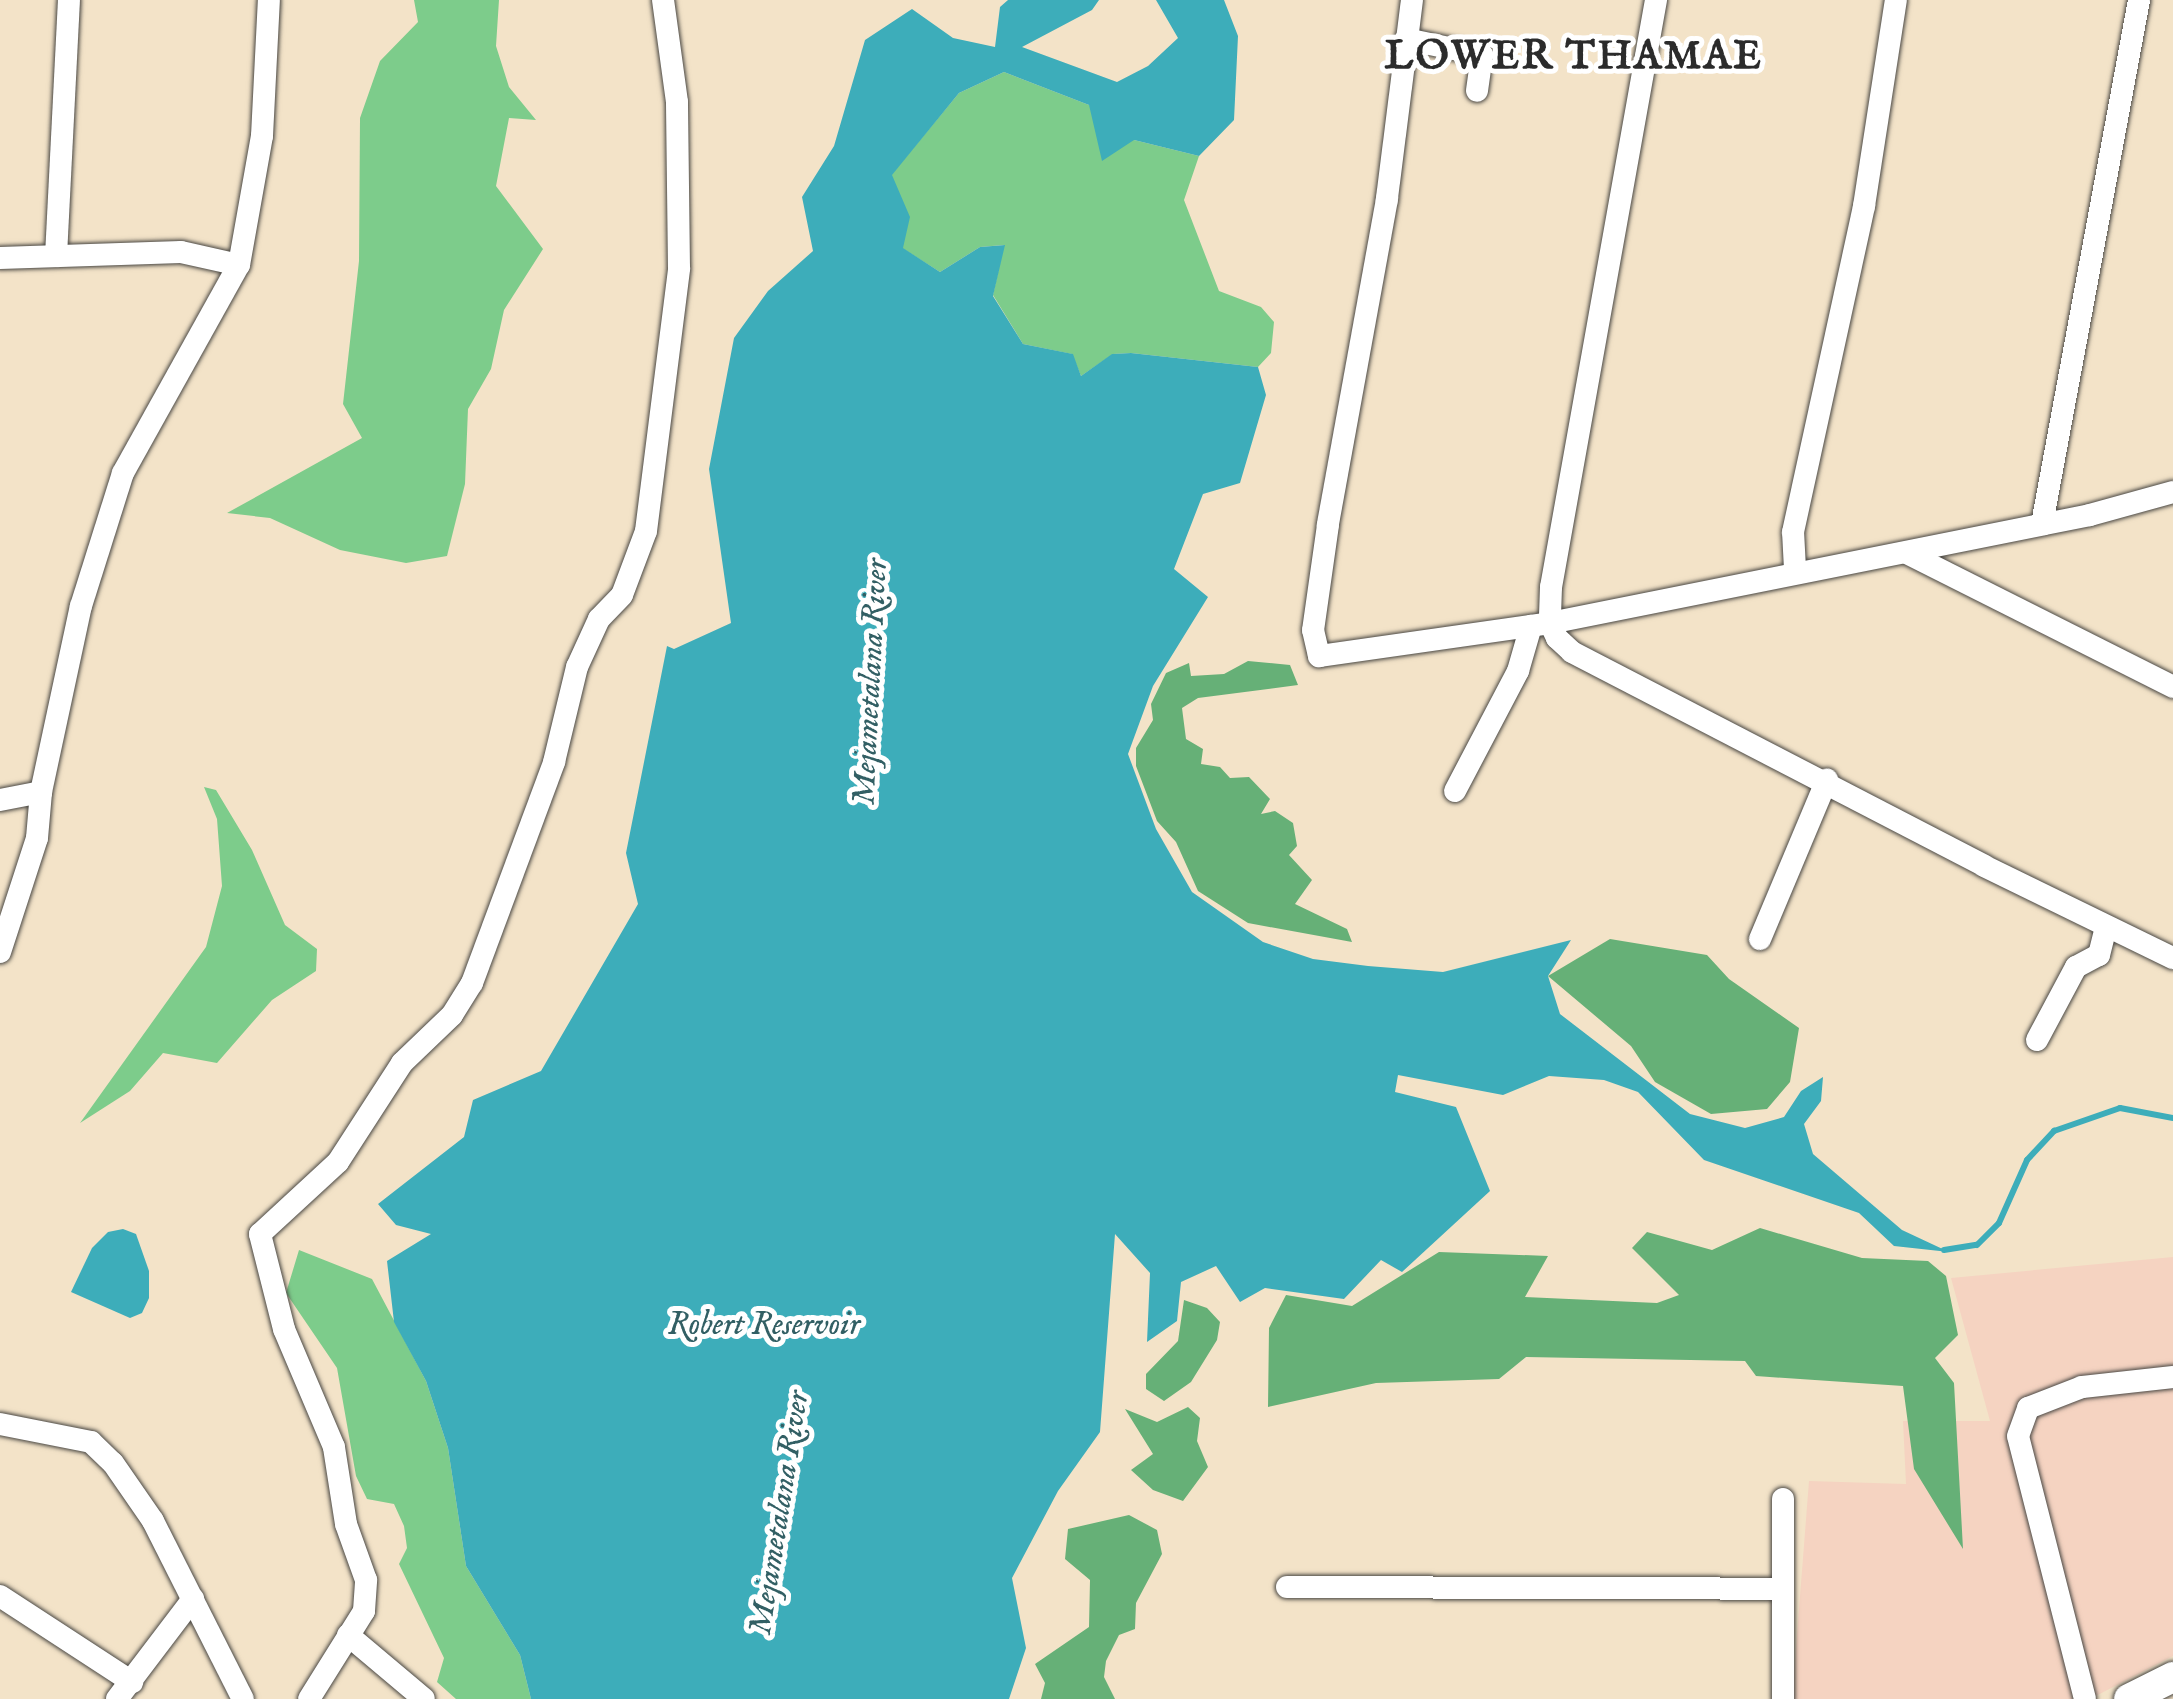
<!DOCTYPE html>
<html>
<head>
<meta charset="utf-8">
<style>
  body { margin:0 }
  #map { position:relative; width:2173px; height:1699px; overflow:hidden; background:#f3e3c8; font-family:"IM FELL English",serif }
  div>[style] { position:absolute }
  [style*='--x'] { left:calc(var(--x)*1px); top:calc(var(--y)*1px); width:calc(var(--w)*1px); rotate:calc(var(--a)*1deg) }
  .built>* { inset:0; background:#f5d3c1 }
  .green>* { inset:0; background:#7dcc8b }
  .forest>* { inset:0; background:#66b077 }
  .water>* { inset:0; background:#3dadba }
  .stream>* { height:6px; margin:-3px; padding:0 3px; transform-origin:3px; border-radius:3px; background:#3dadba }
  .roads { filter:drop-shadow(0 0 2px #494743) drop-shadow(0 0 2px #494743) }
  .minor>* { height:22px; margin:-11px; padding:0 11px; transform-origin:11px; border-radius:11px; background:#fff }
  .major>* { height:30px; margin:-15px; padding:0 15px; transform-origin:15px; border-radius:15px; background:#fff }
  span { translate:-50% -50%; white-space:nowrap; text-align:center; line-height:1.15; -webkit-text-stroke:10px #fff; paint-order:stroke }
  .water-label { font-size:32px; color:#325f64; font-style:italic }
  .district-label { font-size:40px; color:#2b2b2b; font-weight:700; letter-spacing:2.5px }
</style>
</head>
<body>
<div id="map">
  <div class="built">
    <i style="clip-path:polygon(2173px 1257px,2173px 1656px,2090px 1699px,1792px 1699px,1809px 1481px,1906px 1484px,1903px 1421px,1990px 1421px,1951px 1278px)"></i>
  </div>
  <div class="green">
    <i style="clip-path:polygon(414px 0,499px 0,496px 46px,509px 87px,536px 120px,509px 118px,496px 186px,543px 249px,504px 310px,491px 369px,468px 409px,465px 484px,447px 556px,406px 563px,340px 550px,270px 518px,227px 513px,362px 438px,343px 404px,359px 261px,360px 118px,380px 61px,418px 22px)"></i>
    <i style="clip-path:polygon(1004px 72px,1089px 105px,1134px 140px,1199px 156px,1184px 200px,1219px 291px,1261px 307px,1274px 322px,1271px 353px,1258px 367px,1131px 353px,1113px 354px,1081px 376px,1072px 354px,1023px 344px,993px 295px,1004px 245px,980px 247px,940px 272px,902px 248px,891px 175px,959px 93px)"></i>
    <i style="clip-path:polygon(204px 787px,216px 790px,252px 850px,285px 925px,317px 949px,316px 971px,272px 1000px,217px 1063px,163px 1053px,130px 1091px,80px 1123px,206px 947px,222px 886px,217px 819px)"></i>
    <i style="clip-path:polygon(299px 1250px,372px 1279px,426px 1381px,448px 1448px,466px 1566px,520px 1655px,531px 1699px,456px 1699px,437px 1682px,444px 1658px,399px 1564px,407px 1548px,404px 1526px,394px 1504px,367px 1499px,356px 1476px,337px 1368px,286px 1293px)"></i>
  </div>
  <div class="forest">
    <i style="clip-path:polygon(1248px 661px,1290px 665px,1298px 685px,1198px 698px,1182px 708px,1186px 739px,1203px 749px,1201px 764px,1220px 767px,1230px 778px,1249px 777px,1270px 799px,1261px 814px,1275px 811px,1293px 823px,1297px 846px,1289px 855px,1312px 880px,1295px 904px,1347px 929px,1352px 942px,1248px 923px,1198px 891px,1176px 842px,1157px 821px,1136px 766px,1136px 748px,1153px 720px,1151px 704px,1166px 673px,1189px 663px,1191px 676px,1224px 674px)"></i>
    <i style="clip-path:polygon(1610px 939px,1707px 955px,1729px 979px,1799px 1028px,1790px 1082px,1767px 1109px,1711px 1114px,1655px 1082px,1631px 1046px,1548px 976px)"></i>
    <i style="clip-path:polygon(1760px 1228px,1862px 1258px,1928px 1261px,1946px 1276px,1958px 1335px,1935px 1358px,1954px 1383px,1963px 1549px,1914px 1469px,1903px 1386px,1756px 1376px,1745px 1361px,1526px 1357px,1499px 1379px,1376px 1383px,1268px 1407px,1269px 1328px,1286px 1295px,1352px 1306px,1439px 1252px,1548px 1256px,1525px 1297px,1657px 1303px,1679px 1295px,1632px 1248px,1647px 1232px,1712px 1250px)"></i>
    <i style="clip-path:polygon(1184px 1300px,1207px 1308px,1220px 1322px,1217px 1340px,1191px 1382px,1164px 1401px,1146px 1389px,1146px 1374px,1178px 1341px)"></i>
    <i style="clip-path:polygon(1188px 1407px,1200px 1418px,1197px 1441px,1208px 1467px,1183px 1501px,1153px 1490px,1131px 1470px,1153px 1454px,1125px 1409px,1157px 1422px)"></i>
    <i style="clip-path:polygon(1129px 1515px,1157px 1530px,1162px 1554px,1136px 1603px,1135px 1629px,1119px 1635px,1106px 1661px,1104px 1677px,1115px 1699px,1041px 1699px,1045px 1683px,1035px 1664px,1089px 1627px,1090px 1580px,1065px 1559px,1068px 1529px)"></i>
  </div>
  <div class="water">
    <i style="clip-path:polygon(1008px 0,1099px 0,1092px 10px,1022px 47px,1117px 82px,1148px 66px,1178px 38px,1156px 0,1224px 0,1238px 36px,1234px 120px,1199px 156px,1134px 140px,1102px 161px,1089px 105px,1004px 72px,959px 93px,892px 175px,910px 217px,903px 248px,940px 272px,980px 247px,1005px 245px,993px 296px,1023px 344px,1073px 354px,1081px 376px,1112px 354px,1131px 353px,1258px 367px,1266px 395px,1240px 483px,1203px 494px,1174px 569px,1208px 597px,1153px 686px,1128px 754px,1156px 829px,1192px 892px,1263px 942px,1313px 959px,1368px 966px,1443px 972px,1571px 940px,1548px 976px,1560px 1014px,1690px 1114px,1745px 1128px,1784px 1117px,1801px 1091px,1823px 1077px,1821px 1101px,1804px 1124px,1813px 1154px,1902px 1230px,1949px 1252px,1894px 1246px,1859px 1213px,1704px 1160px,1638px 1092px,1604px 1080px,1549px 1076px,1503px 1095px,1398px 1075px,1395px 1092px,1456px 1107px,1490px 1191px,1402px 1272px,1381px 1260px,1344px 1299px,1265px 1288px,1240px 1302px,1216px 1266px,1181px 1282px,1177px 1321px,1147px 1342px,1150px 1273px,1115px 1234px,1100px 1432px,1058px 1491px,1012px 1578px,1026px 1648px,1009px 1699px,531px 1699px,520px 1655px,466px 1566px,448px 1448px,426px 1381px,394px 1322px,387px 1261px,431px 1234px,396px 1225px,378px 1204px,464px 1137px,473px 1100px,541px 1071px,638px 904px,626px 853px,667px 646px,674px 649px,731px 623px,709px 469px,734px 338px,768px 291px,813px 251px,802px 197px,834px 146px,865px 40px,912px 9px,953px 38px,995px 47px,1000px 7px)"></i>
    <i style="clip-path:polygon(123px 1229px,136px 1234px,149px 1271px,149px 1298px,142px 1313px,130px 1318px,71px 1292px,92px 1248px,108px 1232px)"></i>
  </div>
  <div class="stream">
    <i style="--x:1944;--y:1250;--w:33;--a:-9"></i>
    <i style="--x:1977;--y:1245;--w:31;--a:-45"></i>
    <i style="--x:1999;--y:1223;--w:69;--a:-66"></i>
    <i style="--x:2027;--y:1160;--w:40;--a:-47"></i>
    <i style="--x:2054;--y:1131;--w:70;--a:-19.2"></i>
    <i style="--x:2120;--y:1108;--w:54;--a:10.7"></i>
  </div>
  <div class="roads">
    <div class="minor">
      <i style="--x:1412;--y:0;--w:201;--a:97.2"></i>
      <i style="--x:1387;--y:199;--w:331;--a:100.3"></i>
      <i style="--x:1328;--y:525;--w:106;--a:98.1"></i>
      <i style="--x:1313;--y:630;--w:27;--a:77"></i>
      <i style="--x:1319;--y:656;--w:233;--a:-8.1"></i>
      <i style="--x:1550;--y:623;--w:551;--a:-11.31"></i>
      <i style="--x:2090;--y:515;--w:86;--a:-15.5"></i>
      <i style="--x:1656;--y:0;--w:596;--a:100.14"></i>
      <i style="--x:1551;--y:587;--w:36;--a:92"></i>
      <i style="--x:1550;--y:623;--w:17;--a:65"></i>
      <i style="--x:1557;--y:638;--w:21;--a:43"></i>
      <i style="--x:1572;--y:652;--w:464;--a:27.4"></i>
      <i style="--x:1984;--y:866;--w:210;--a:26"></i>
      <i style="--x:1406;--y:39;--w:78;--a:11.9"></i>
      <i style="--x:1482;--y:55;--w:36;--a:98"></i>
      <i style="--x:56;--y:256;--w:256;--a:-87.1"></i>
      <i style="--x:0;--y:258;--w:181;--a:-1.9"></i>
      <i style="--x:181;--y:252;--w:59;--a:12.6"></i>
      <i style="--x:2042;--y:524;--w:533;--a:-79.51"></i>
      <i style="--x:1907;--y:553;--w:298;--a:26.7"></i>
      <i style="--x:1795;--y:569;--w:37;--a:-93"></i>
      <i style="--x:1793;--y:532;--w:334;--a:-77.7"></i>
      <i style="--x:1864;--y:206;--w:208;--a:-81.2"></i>
      <i style="--x:1455;--y:791;--w:136;--a:-62.3"></i>
      <i style="--x:1518;--y:671;--w:47;--a:-73.9"></i>
      <i style="--x:0;--y:800;--w:42;--a:-11"></i>
      <i style="--x:1760;--y:939;--w:173;--a:-67.2"></i>
      <i style="--x:0;--y:952;--w:120;--a:-72"></i>
      <i style="--x:37;--y:838;--w:46;--a:-85"></i>
      <i style="--x:41;--y:792;--w:190;--a:-77.9"></i>
      <i style="--x:81;--y:606;--w:139;--a:-72.5"></i>
      <i style="--x:123;--y:473;--w:238;--a:-60.9"></i>
      <i style="--x:239;--y:265;--w:131;--a:-79.9"></i>
      <i style="--x:262;--y:136;--w:136;--a:-87.1"></i>
      <i style="--x:2037;--y:1040;--w:83;--a:-61.9"></i>
      <i style="--x:2076;--y:967;--w:26;--a:-28"></i>
      <i style="--x:2099;--y:955;--w:29;--a:-76"></i>
      <i style="--x:0;--y:1424;--w:93;--a:11.2"></i>
      <i style="--x:91;--y:1442;--w:30;--a:44"></i>
      <i style="--x:113;--y:1463;--w:70;--a:55.4"></i>
      <i style="--x:153;--y:1521;--w:199;--a:63.2"></i>
      <i style="--x:1287;--y:1587;--w:493;--a:0.2"></i>
      <i style="--x:0;--y:1596;--w:158;--a:33.1"></i>
      <i style="--x:348;--y:1635;--w:99;--a:40.1"></i>
      <i style="--x:117;--y:1699;--w:126;--a:-52.8"></i>
      <i style="--x:309;--y:1699;--w:104;--a:-58"></i>
      <i style="--x:364;--y:1611;--w:31;--a:-86"></i>
      <i style="--x:366;--y:1580;--w:59;--a:-109.7"></i>
      <i style="--x:346;--y:1524;--w:78;--a:-98.9"></i>
      <i style="--x:334;--y:1447;--w:128;--a:-113"></i>
      <i style="--x:284;--y:1329;--w:98;--a:-104.2"></i>
      <i style="--x:260;--y:1234;--w:106;--a:-42.7"></i>
      <i style="--x:338;--y:1162;--w:118;--a:-57.1"></i>
      <i style="--x:402;--y:1063;--w:69;--a:-43.8"></i>
      <i style="--x:452;--y:1015;--w:38;--a:-58"></i>
      <i style="--x:472;--y:983;--w:236;--a:-69.6"></i>
      <i style="--x:554;--y:762;--w:98;--a:-76.4"></i>
      <i style="--x:577;--y:667;--w:53;--a:-65.4"></i>
      <i style="--x:599;--y:619;--w:33;--a:-46"></i>
      <i style="--x:622;--y:595;--w:68;--a:-69.4"></i>
      <i style="--x:646;--y:531;--w:265;--a:-82.8"></i>
      <i style="--x:679;--y:268;--w:166;--a:-90.7"></i>
      <i style="--x:677;--y:102;--w:103;--a:-97.8"></i>
      <i style="--x:1783;--y:1699;--w:200;--a:-90"></i>
      <i style="--x:2085;--y:1699;--w:271;--a:-104.3"></i>
      <i style="--x:2018;--y:1436;--w:30;--a:-70"></i>
      <i style="--x:2028;--y:1408;--w:58;--a:-21.3"></i>
      <i style="--x:2082;--y:1387;--w:92;--a:-6.3"></i>
    </div>
    <div class="major">
      <i style="--x:2129;--y:1699;--w:49;--a:-26.6"></i>
    </div>
  </div>
  <div class="water-label">
    <span style="left:872px;top:682px;rotate:-87deg">Mejametalana River</span>
    <span style="left:764px;top:1326px">Robert Reservoir</span>
    <span style="left:781px;top:1513px;rotate:-81deg">Mejametalana River</span>
  </div>
  <div class="district-label">
    <span style="left:1574px;top:58px">LOWER THAMAE</span>
  </div>
</div>
</body>
</html>
